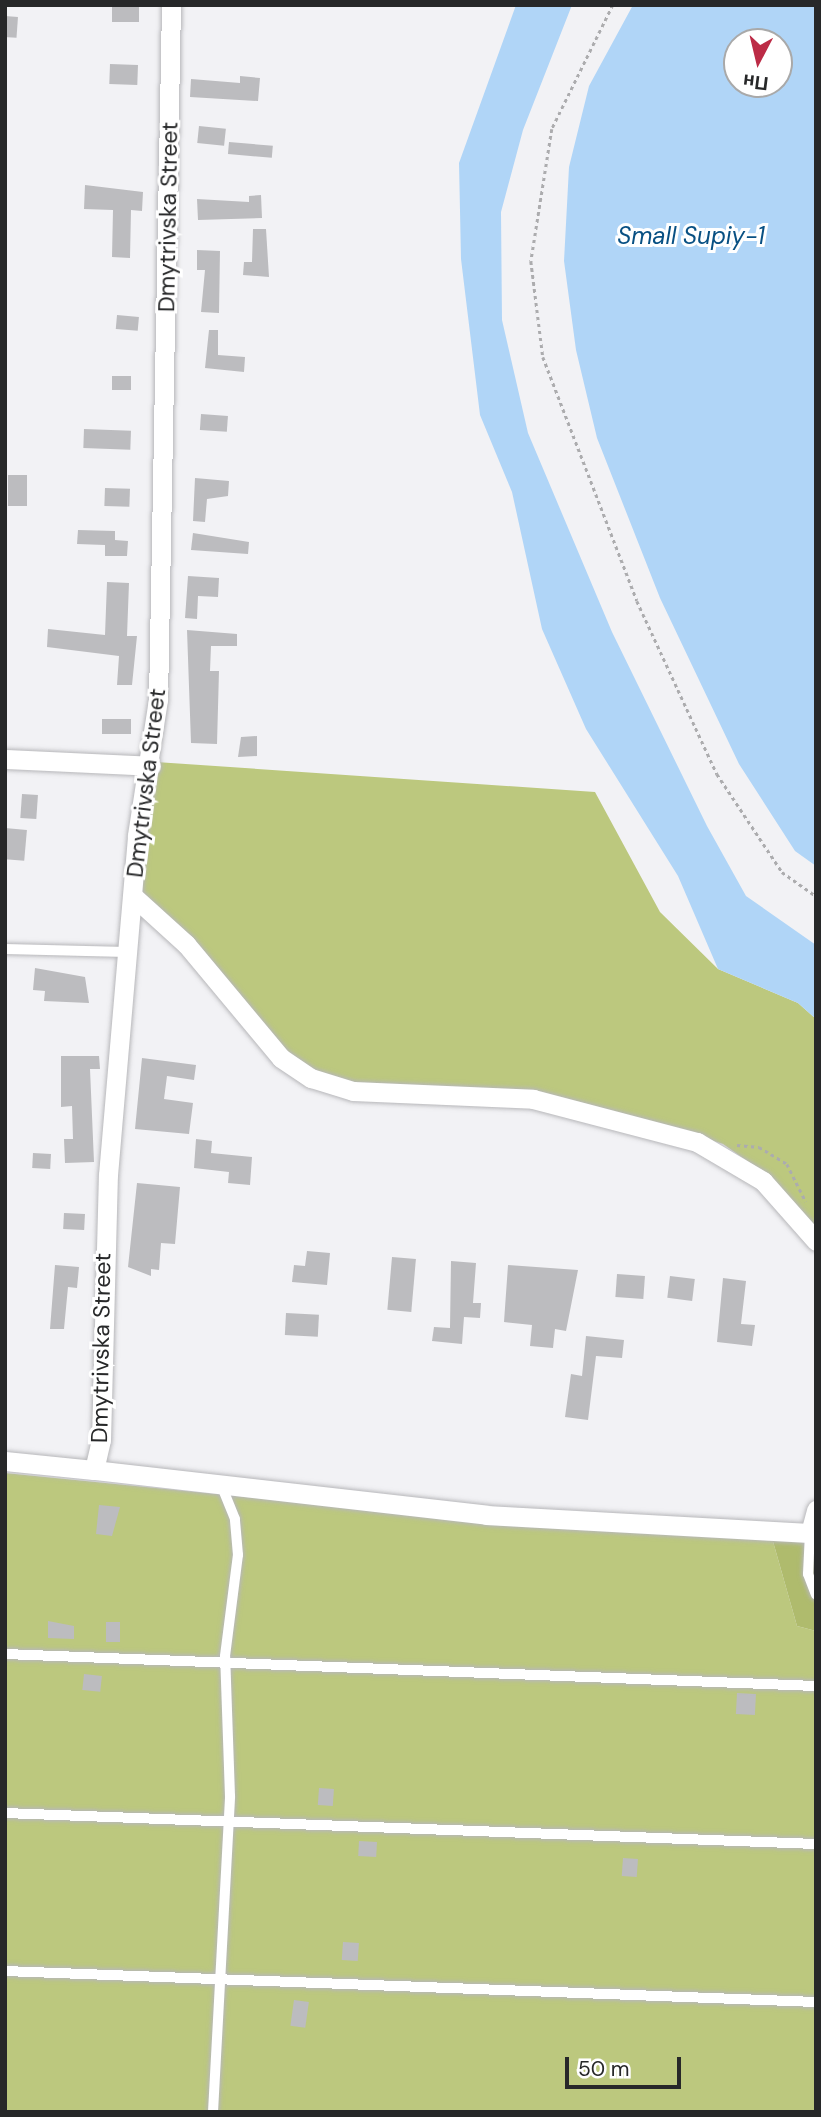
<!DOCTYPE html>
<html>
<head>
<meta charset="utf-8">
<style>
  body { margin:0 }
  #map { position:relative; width:821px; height:2117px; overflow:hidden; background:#f2f2f5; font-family:"DM Sans",sans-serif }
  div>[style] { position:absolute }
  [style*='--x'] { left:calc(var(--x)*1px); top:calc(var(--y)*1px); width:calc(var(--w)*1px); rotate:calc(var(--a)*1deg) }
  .green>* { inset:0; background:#bcc87e }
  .forest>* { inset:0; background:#afbb6d }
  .water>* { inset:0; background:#b0d5f7 }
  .building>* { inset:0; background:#bcbcbf; transform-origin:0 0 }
  .path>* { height:2.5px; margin-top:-1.25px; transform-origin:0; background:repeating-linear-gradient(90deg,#acacae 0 3.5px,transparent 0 7px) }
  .roads { filter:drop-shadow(0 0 2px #b7b7ba) drop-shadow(0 0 2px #b7b7ba) }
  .service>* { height:10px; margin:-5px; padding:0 5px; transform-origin:5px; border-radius:5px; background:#fff }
  .minor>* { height:19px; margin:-9.5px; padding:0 9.5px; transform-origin:9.5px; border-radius:9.5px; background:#fff }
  span { translate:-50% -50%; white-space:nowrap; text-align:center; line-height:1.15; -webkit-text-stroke:6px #fff; paint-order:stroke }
  .street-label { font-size:23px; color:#272829 }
  .water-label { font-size:24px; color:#085083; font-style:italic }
  .frame { position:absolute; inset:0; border:7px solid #272829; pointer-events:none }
  .north { position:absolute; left:723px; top:28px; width:70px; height:70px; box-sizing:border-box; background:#fff; border:2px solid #a9a9a9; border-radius:50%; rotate:187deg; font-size:19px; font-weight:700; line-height:28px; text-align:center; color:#272829 }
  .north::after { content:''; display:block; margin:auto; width:24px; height:32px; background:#bc2b46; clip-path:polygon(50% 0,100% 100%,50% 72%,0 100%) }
  .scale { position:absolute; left:565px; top:2057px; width:116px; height:32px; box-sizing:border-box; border:4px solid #272829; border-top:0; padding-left:9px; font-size:21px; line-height:24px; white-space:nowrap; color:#272829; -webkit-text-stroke:5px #fff; paint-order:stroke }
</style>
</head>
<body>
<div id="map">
  <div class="green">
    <i style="clip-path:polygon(156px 762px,595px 792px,660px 912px,718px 969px,798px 1003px,816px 1019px,816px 1235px,753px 1165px,723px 1144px,687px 1132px,601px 1108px,337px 1083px,291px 1060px,201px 947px,140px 892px)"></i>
    <i style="clip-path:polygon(5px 1473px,487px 1521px,772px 1538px,797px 1626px,816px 1631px,816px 2112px,5px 2112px)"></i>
  </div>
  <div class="forest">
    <i style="clip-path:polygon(816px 1524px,816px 1631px,797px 1626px,772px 1538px)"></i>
  </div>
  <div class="water">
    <i style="clip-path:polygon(516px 5px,572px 5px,523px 130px,501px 212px,502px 320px,528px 433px,612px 632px,707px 826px,746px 896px,816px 945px,816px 1019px,798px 1003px,718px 969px,678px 876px,586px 729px,542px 629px,512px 492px,480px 415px,461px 259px,459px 163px)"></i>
    <i style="clip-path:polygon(evenodd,633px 5px,816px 5px,816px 866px,795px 851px,739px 764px,660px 598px,597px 438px,576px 350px,564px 261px,569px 167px,589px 86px,633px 5px,737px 42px,779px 42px,779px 84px,737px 84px,737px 42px)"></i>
  </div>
  <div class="building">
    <i style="left:112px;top:5px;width:27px;height:17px"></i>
    <i style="left:5px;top:16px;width:13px;height:21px;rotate:4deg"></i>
    <i style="left:110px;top:64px;width:28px;height:20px;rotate:2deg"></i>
    <i style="clip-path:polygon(240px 76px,260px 78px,258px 101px,190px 97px,191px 79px,240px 83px)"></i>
    <i style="left:199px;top:126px;width:27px;height:17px;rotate:6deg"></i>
    <i style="left:229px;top:142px;width:44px;height:12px;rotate:5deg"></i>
    <i style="clip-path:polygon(85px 185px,143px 192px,142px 211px,131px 210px,130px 258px,112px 257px,113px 210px,84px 209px)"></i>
    <i style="clip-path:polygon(261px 195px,262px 218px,198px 220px,197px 199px,249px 202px,249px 196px)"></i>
    <i style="clip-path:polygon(253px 229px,266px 229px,269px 277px,243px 275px,244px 262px,252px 262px)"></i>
    <i style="clip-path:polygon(197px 250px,220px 251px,219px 313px,201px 312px,205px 270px,197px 270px)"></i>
    <i style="left:117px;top:315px;width:22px;height:14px;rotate:5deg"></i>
    <i style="clip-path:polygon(209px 330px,218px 330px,218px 355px,245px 357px,244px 372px,205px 368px)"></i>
    <i style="left:112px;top:376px;width:19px;height:14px"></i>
    <i style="left:201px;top:414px;width:27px;height:16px;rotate:4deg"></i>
    <i style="left:84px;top:429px;width:47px;height:19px;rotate:2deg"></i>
    <i style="left:8px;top:475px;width:19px;height:31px"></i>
    <i style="clip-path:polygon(195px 478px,229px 481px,228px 496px,207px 499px,205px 522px,193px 521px)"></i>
    <i style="left:105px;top:488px;width:25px;height:18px;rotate:2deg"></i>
    <i style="clip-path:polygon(78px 530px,115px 531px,115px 540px,128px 541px,127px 556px,105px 556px,105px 545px,77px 544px)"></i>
    <i style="clip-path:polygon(193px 533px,249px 542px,248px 554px,191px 550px)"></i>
    <i style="clip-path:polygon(188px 576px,219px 578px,218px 597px,198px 596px,197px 619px,185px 618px)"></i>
    <i style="clip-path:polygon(107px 582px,129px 583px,127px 636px,137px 636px,132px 685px,117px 685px,119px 656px,47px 647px,48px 629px,105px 635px)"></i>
    <i style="clip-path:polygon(187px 630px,237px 634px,237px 646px,211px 646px,210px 671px,219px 671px,217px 744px,191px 743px)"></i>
    <i style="left:102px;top:719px;width:29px;height:15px"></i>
    <i style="clip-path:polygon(257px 736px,257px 756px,238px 757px,241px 737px)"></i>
    <i style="left:22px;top:794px;width:16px;height:24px;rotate:4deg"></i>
    <i style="left:5px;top:828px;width:22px;height:31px;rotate:5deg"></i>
    <i style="clip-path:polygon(35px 968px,85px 977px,89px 1003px,44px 1001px,45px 991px,33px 990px)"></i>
    <i style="clip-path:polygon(61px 1056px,99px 1056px,100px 1069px,90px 1069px,94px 1162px,65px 1163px,64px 1139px,73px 1139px,72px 1106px,61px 1107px)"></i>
    <i style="clip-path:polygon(142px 1058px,196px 1065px,194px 1080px,167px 1076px,164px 1099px,193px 1103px,189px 1134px,135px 1129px)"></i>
    <i style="clip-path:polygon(196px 1139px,212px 1141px,211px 1153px,252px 1157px,250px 1185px,228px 1183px,229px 1172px,194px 1168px)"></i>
    <i style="left:33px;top:1153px;width:18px;height:15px;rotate:3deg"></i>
    <i style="clip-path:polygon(137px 1183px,180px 1187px,175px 1244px,161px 1243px,159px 1270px,151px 1269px,151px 1276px,128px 1267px)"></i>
    <i style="left:64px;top:1213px;width:21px;height:16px;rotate:3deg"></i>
    <i style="clip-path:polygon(307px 1251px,330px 1253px,327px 1285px,292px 1282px,294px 1265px,305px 1266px)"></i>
    <i style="left:392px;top:1257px;width:24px;height:53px;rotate:5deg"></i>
    <i style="clip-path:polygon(451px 1261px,476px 1263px,473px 1303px,481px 1303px,480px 1318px,464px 1317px,462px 1344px,432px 1341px,434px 1327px,450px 1328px)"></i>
    <i style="clip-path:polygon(55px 1265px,79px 1267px,77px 1288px,68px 1287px,64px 1329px,50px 1329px)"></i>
    <i style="clip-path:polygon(508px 1265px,578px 1270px,566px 1331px,555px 1329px,553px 1348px,530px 1346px,532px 1325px,504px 1322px)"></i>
    <i style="left:617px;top:1274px;width:28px;height:23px;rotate:4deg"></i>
    <i style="left:670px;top:1276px;width:25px;height:22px;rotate:7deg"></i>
    <i style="clip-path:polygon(723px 1278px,746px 1281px,741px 1324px,755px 1325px,752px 1346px,717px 1342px)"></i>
    <i style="left:286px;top:1313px;width:33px;height:22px;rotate:3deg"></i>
    <i style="clip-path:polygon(586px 1336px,624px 1340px,622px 1358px,596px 1356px,588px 1420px,565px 1417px,571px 1374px,582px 1376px)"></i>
    <i style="clip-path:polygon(99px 1505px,120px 1507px,112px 1536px,96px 1534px)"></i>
    <i style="clip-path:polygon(48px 1621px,74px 1626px,74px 1639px,48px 1638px)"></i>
    <i style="left:106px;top:1622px;width:14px;height:20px"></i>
    <i style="left:84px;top:1674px;width:18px;height:16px;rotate:6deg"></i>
    <i style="left:737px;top:1693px;width:19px;height:21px;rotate:3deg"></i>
    <i style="left:319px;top:1788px;width:15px;height:17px;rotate:4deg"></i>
    <i style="left:359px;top:1841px;width:18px;height:15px;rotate:3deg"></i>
    <i style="left:623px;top:1858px;width:15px;height:18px;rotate:4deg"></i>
    <i style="left:343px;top:1942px;width:16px;height:18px;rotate:4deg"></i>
    <i style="left:294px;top:2000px;width:15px;height:26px;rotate:8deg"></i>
  </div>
  <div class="path">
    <i style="--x:613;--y:5;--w:138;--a:116.2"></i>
    <i style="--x:552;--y:129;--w:134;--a:99"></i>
    <i style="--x:531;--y:261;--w:97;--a:82.9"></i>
    <i style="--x:543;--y:357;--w:261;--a:68.9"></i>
    <i style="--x:637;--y:601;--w:191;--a:65.2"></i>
    <i style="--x:717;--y:774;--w:118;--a:56.4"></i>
    <i style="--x:782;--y:872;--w:42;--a:35.2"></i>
    <i style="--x:737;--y:1145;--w:22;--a:5"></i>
    <i style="--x:759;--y:1147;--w:33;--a:31"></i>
    <i style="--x:787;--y:1164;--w:42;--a:63.4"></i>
  </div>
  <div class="roads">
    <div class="service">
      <i style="--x:5;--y:949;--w:122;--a:1.4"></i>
      <i style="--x:810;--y:1533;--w:41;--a:92.8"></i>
      <i style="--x:808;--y:1574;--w:22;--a:69"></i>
      <i style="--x:5;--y:1654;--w:812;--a:2.26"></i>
      <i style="--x:5;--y:1813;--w:812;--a:2.19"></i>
      <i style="--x:5;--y:1971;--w:812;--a:2.19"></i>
      <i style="--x:213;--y:2112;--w:316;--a:-86.9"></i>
      <i style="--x:230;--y:1796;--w:140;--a:-92"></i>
      <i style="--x:225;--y:1656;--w:102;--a:-82.7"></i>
      <i style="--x:238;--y:1555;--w:36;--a:-95"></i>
      <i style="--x:235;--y:1519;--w:35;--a:-112"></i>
    </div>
    <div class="minor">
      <i style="--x:5;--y:759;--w:146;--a:2.7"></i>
      <i style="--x:133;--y:896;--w:72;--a:42.2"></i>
      <i style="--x:186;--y:944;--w:148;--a:50.2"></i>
      <i style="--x:281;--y:1058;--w:36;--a:34"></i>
      <i style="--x:311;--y:1078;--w:44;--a:17.2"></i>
      <i style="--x:353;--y:1091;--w:180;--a:2.5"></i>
      <i style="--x:533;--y:1099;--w:170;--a:14.7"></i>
      <i style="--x:697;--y:1142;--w:77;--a:30.6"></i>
      <i style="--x:763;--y:1181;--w:80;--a:48.5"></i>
      <i style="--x:5;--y:1461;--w:89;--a:5.8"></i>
      <i style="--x:94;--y:1470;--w:31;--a:-77"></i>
      <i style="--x:101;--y:1440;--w:265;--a:-88.5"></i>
      <i style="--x:108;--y:1175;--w:341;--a:-85.1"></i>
      <i style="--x:137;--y:835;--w:137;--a:-81.2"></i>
      <i style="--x:158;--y:700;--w:695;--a:-88.93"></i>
      <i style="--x:94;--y:1470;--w:395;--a:6.5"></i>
      <i style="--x:486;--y:1515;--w:324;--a:3.2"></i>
      <i style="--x:810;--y:1533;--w:24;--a:-75"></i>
    </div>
  </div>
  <div class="street-label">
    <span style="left:168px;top:217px;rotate:-89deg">Dmytrivska Street</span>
    <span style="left:146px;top:783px;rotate:-83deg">Dmytrivska Street</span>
    <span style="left:101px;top:1348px;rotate:-89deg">Dmytrivska Street</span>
  </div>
  <div class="water-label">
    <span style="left:691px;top:236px">Small Supiy-1</span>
  </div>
  <div class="frame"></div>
  <div class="north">Пн</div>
  <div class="scale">50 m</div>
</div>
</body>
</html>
